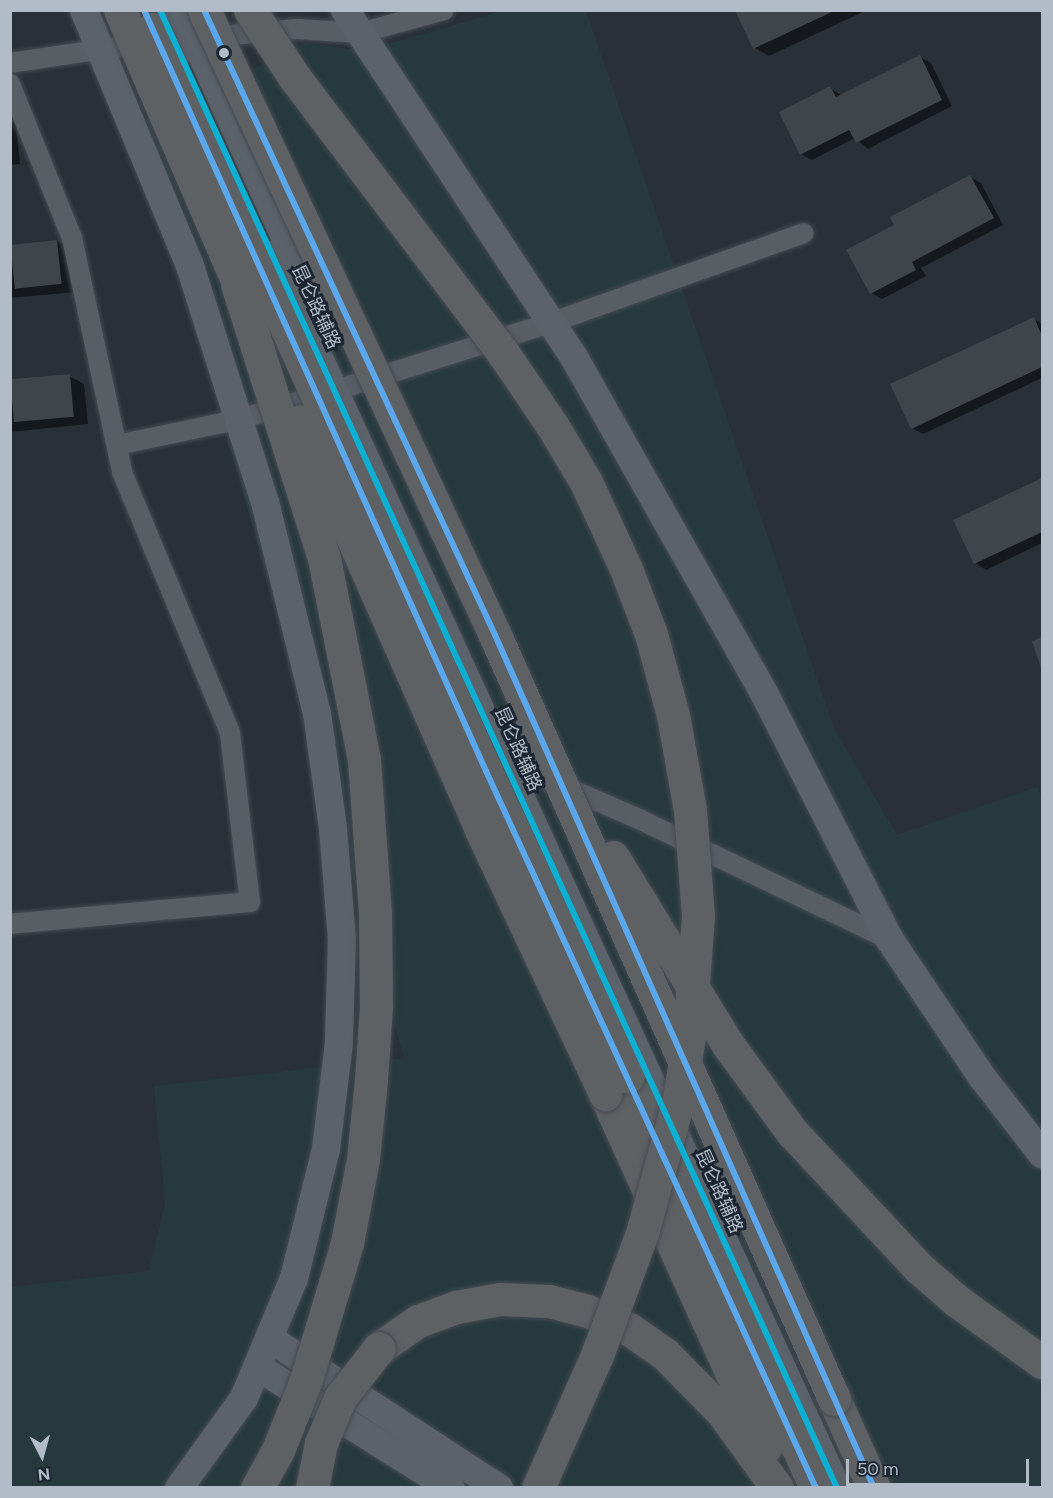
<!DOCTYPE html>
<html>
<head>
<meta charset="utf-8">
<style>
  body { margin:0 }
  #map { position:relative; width:1053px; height:1498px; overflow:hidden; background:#293037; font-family:Figtree,"Noto Sans SC",sans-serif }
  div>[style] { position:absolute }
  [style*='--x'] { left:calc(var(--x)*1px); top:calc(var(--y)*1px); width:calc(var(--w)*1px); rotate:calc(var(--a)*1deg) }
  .green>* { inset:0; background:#263a3d }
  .shadow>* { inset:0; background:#0007 }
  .building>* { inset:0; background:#40454c; transform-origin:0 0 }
  .roads { filter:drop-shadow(0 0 2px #474c52) drop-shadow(0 0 2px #474c52) }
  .street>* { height:20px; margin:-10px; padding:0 10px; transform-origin:10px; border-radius:10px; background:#595e65 }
  .secondary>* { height:28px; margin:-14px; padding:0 14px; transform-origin:14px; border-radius:14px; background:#5c626a }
  .highway>* { height:33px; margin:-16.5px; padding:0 16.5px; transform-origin:16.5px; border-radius:16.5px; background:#5e6164 }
  .bridges { filter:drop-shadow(0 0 2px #464b53) drop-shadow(0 0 2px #464b53) }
  .highway-bridge>* { height:33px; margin:-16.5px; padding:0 16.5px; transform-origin:16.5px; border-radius:16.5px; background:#5e6164 }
  .bus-1>* { height:6px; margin:-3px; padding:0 3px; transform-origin:3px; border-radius:3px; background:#0dafd3 }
  .bus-2>* { height:6px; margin:-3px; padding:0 3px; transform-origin:3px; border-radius:3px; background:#5aa8eb }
  .dots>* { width:16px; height:16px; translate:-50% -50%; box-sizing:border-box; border:3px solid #1c2632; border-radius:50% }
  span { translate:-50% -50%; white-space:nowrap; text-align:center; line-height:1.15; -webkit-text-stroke:6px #1c2632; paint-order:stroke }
  .street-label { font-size:18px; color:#b2bbc8 }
  .frame { position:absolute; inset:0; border:12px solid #b2bbc8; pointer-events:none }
  .north { position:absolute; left:12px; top:1426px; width:60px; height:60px; -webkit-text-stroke:4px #1c2632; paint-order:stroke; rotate:174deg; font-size:16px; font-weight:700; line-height:24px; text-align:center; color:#b2bbc8 }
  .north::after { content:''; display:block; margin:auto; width:21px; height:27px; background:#b2bbc8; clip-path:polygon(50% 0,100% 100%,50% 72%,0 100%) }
  .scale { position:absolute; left:846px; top:1459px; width:183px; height:27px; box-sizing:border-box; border:3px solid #b2bbc8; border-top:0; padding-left:8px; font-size:18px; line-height:21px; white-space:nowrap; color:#b2bbc8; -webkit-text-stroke:4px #1c2632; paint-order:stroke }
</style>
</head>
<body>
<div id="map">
  <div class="green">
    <i style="clip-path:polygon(502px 11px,586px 11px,834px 728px,897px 835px,1037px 787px,1042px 796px,1042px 1487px,11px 1487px,10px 1287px,149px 1271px,165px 1204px,154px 1086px,404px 1058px,138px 124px,305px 43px,349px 49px,395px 42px)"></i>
  </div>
  <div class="shadow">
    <i style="clip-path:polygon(737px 10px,867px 10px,769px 56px,755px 48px)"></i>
    <i style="clip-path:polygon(920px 57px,931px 63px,952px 106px,868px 149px,855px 138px,812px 160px,801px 154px,830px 88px,842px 96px)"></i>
    <i style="clip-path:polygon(10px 121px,16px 124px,20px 164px,10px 165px)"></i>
    <i style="clip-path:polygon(970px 177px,981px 183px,1003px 225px,921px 268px,926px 276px,882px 299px,871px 293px)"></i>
    <i style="clip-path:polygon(57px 241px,72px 249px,76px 292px,10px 298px,10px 246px)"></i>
    <i style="clip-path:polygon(1034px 319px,1042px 324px,1042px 378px,923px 434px,912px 428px)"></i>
    <i style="clip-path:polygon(69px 376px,84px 384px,88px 424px,10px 432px,10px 381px)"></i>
    <i style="clip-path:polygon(1042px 479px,1042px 543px,986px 570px,975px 563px,955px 520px)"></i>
  </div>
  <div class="building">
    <i style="clip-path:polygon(735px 10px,836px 10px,753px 49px)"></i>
    <i style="clip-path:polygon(920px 55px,942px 100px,856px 143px,849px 130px,800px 155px,779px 112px,830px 86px,836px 97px)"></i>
    <i style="clip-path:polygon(970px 175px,994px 218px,912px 262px,916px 270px,870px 294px,846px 250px,894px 225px,890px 217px)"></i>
    <i style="left:57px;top:240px;width:44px;height:47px;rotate:84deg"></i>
    <i style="clip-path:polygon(1034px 317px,1042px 336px,1042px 367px,911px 429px,890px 384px)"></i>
    <i style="left:70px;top:374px;width:43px;height:60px;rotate:85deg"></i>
    <i style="clip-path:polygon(1042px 478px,1042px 532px,974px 564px,953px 520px)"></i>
    <i style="clip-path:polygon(1042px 637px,1042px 671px,1032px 641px)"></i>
  </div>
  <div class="roads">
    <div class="street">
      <i style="--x:209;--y:37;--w:88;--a:-5.2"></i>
      <i style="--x:297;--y:29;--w:63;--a:3.6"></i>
      <i style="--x:360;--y:33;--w:87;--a:-15.3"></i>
      <i style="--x:10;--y:63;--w:135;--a:-8.5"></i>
      <i style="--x:10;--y:84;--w:166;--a:68.1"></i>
      <i style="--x:72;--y:238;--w:239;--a:77.9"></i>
      <i style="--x:122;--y:472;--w:282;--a:67.5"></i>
      <i style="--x:230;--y:733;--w:170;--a:83.3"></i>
      <i style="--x:250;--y:902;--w:241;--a:174.8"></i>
      <i style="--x:117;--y:445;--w:127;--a:-11.8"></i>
      <i style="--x:241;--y:419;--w:116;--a:-17"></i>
      <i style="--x:352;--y:385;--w:207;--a:-17.4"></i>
      <i style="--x:550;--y:323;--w:269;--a:-19.5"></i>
      <i style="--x:528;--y:771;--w:121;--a:23.4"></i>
      <i style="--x:639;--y:819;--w:279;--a:25.7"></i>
    </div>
    <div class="secondary">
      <i style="--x:84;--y:10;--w:277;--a:67.5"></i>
      <i style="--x:190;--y:266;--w:248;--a:72.4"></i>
      <i style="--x:265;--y:502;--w:217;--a:76.2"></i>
      <i style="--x:317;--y:713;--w:116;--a:82.1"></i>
      <i style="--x:333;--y:828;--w:111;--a:85.4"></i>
      <i style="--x:342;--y:939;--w:104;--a:91.7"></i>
      <i style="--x:339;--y:1043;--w:107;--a:97"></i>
      <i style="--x:326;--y:1149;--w:133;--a:103.9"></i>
      <i style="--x:294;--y:1278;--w:130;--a:112.6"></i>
      <i style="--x:244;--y:1398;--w:111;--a:125.8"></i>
      <i style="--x:160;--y:10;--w:46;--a:65.7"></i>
      <i style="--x:345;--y:10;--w:418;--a:56.6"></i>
      <i style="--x:575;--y:359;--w:384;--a:60.5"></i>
      <i style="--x:764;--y:693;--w:277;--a:63"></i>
      <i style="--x:890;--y:940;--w:165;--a:56.1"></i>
      <i style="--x:982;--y:1077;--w:98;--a:52.1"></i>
      <i style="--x:182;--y:12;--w:294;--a:65.4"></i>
      <i style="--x:272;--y:255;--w:1356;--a:65.38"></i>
      <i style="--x:272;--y:1340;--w:271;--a:33.1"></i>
      <i style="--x:259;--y:1368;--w:226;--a:32"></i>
    </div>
    <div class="highway">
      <i style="--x:628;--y:1077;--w:452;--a:65.4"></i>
      <i style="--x:605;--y:1094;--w:388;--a:65.6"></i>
      <i style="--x:379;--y:1348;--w:47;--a:-34.7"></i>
      <i style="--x:418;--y:1321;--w:40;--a:-20.2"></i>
      <i style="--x:456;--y:1307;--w:45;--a:-10.3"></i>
      <i style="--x:500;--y:1299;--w:49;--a:2.3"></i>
      <i style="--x:549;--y:1301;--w:40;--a:14.4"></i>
      <i style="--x:588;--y:1311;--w:45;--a:23.7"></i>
      <i style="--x:629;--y:1329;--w:44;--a:34.8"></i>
      <i style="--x:665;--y:1354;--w:83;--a:45.5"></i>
      <i style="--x:723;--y:1413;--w:92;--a:54.2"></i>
      <i style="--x:834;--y:1399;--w:98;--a:65.8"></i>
    </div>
  </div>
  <div class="bridges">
    <div class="highway-bridge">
      <i style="--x:120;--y:10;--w:320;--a:66.6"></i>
      <i style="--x:204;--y:10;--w:689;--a:65.03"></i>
      <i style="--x:495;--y:635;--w:836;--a:66.07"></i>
      <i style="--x:250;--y:10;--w:82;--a:56.5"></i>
      <i style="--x:295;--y:78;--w:345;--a:52.9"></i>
      <i style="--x:503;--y:353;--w:87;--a:55.8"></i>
      <i style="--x:552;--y:425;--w:66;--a:59.2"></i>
      <i style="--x:586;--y:482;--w:96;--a:65.3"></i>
      <i style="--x:626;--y:569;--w:70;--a:69"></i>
      <i style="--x:651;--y:634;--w:84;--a:74.8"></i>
      <i style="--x:673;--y:715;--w:97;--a:79.9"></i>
      <i style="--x:690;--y:810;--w:106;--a:85.7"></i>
      <i style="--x:698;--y:916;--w:121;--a:94.3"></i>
      <i style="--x:689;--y:1037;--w:62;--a:99.3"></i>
      <i style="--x:679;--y:1098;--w:140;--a:105.3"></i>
      <i style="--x:642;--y:1233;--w:130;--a:110.2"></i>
      <i style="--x:597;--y:1355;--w:145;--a:113.9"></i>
      <i style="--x:152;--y:29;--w:814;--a:65.77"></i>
      <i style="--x:486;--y:771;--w:337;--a:65.1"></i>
      <i style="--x:237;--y:284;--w:287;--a:72.4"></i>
      <i style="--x:324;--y:558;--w:206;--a:78.8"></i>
      <i style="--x:364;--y:760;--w:155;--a:85.9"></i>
      <i style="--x:375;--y:915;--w:91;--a:89.4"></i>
      <i style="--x:376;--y:1006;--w:74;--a:93.9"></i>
      <i style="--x:371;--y:1080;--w:79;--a:95.8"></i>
      <i style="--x:363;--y:1159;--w:86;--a:100.8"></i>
      <i style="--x:347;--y:1243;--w:143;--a:106.7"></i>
      <i style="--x:306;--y:1380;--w:75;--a:111.8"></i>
      <i style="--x:278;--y:1450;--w:43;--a:118.9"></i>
      <i style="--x:301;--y:421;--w:447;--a:66.2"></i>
      <i style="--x:481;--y:830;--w:292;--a:64.8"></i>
      <i style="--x:613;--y:857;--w:222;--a:58.5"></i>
      <i style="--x:729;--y:1046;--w:107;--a:53.8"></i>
      <i style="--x:792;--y:1132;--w:186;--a:47"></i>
      <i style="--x:919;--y:1268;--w:50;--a:41"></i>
      <i style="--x:957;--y:1301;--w:105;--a:35.7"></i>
      <i style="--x:312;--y:1488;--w:46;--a:-78.7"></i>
      <i style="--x:321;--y:1443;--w:49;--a:-67.1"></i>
      <i style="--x:340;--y:1398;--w:63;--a:-52"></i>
    </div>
  </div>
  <div class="bus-1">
    <i style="--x:160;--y:10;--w:1626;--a:65.39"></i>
  </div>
  <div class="bus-2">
    <i style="--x:144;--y:10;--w:834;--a:65.8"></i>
    <i style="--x:486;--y:771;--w:789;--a:65.29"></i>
    <i style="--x:204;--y:10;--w:689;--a:65.03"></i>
    <i style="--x:495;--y:635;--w:933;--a:66.04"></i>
  </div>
  <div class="dots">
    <i style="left:224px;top:53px;background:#b2bbc8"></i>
  </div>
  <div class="street-label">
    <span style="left:316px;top:307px;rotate:65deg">昆仑路辅路</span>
    <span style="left:518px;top:749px;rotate:66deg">昆仑路辅路</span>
    <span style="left:719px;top:1191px;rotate:66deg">昆仑路辅路</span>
  </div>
  <div class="frame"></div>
  <div class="north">N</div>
  <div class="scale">50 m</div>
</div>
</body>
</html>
